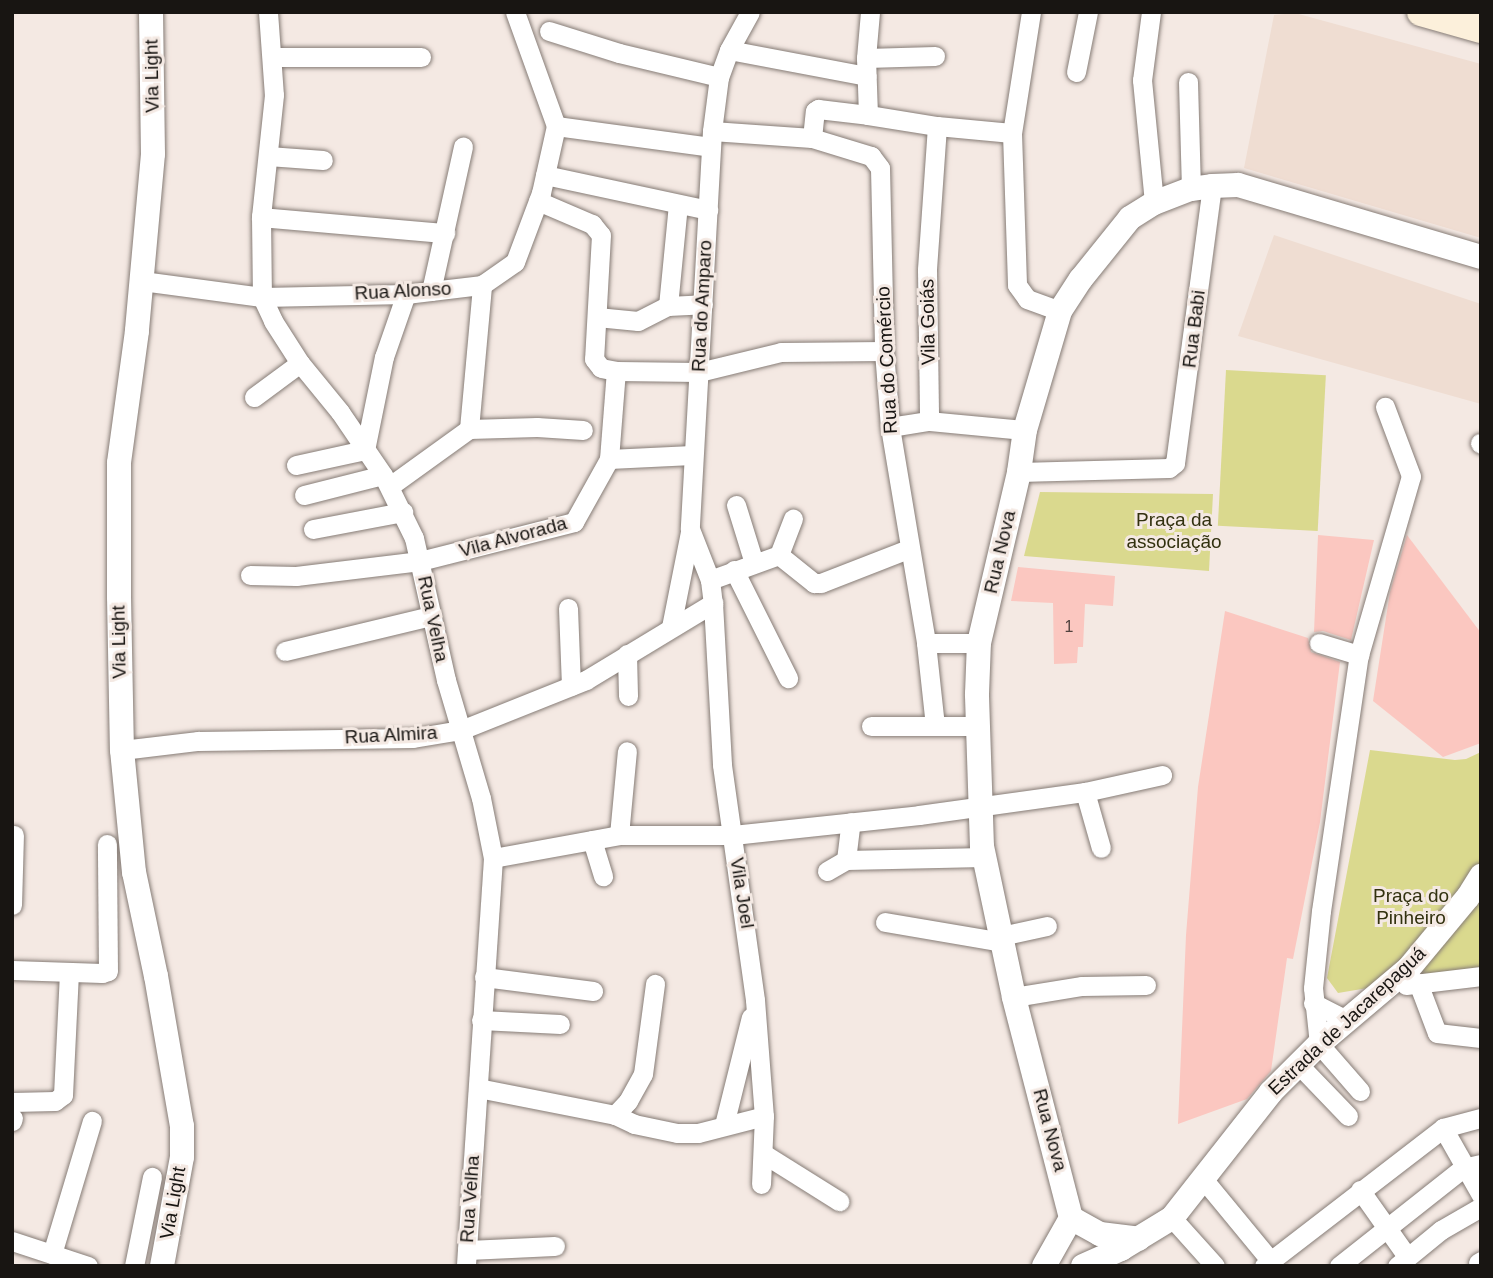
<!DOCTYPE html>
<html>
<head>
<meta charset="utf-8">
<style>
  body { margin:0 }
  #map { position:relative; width:1493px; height:1278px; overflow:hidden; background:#f4e9e3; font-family:Arial,sans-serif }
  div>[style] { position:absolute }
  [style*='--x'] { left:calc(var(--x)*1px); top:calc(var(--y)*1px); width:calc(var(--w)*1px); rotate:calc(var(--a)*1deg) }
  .built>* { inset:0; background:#efddd2 }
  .green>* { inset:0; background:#dad98e; transform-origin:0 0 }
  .building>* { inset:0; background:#fbc7c0 }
  .roads { filter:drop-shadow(0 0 2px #867c76) drop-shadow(0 0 2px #867c76) }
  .minor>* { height:19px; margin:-9.5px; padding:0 9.5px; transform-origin:9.5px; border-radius:9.5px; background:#fff }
  .tertiary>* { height:24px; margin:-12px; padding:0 12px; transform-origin:12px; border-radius:12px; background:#fff }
  .secondary>* { height:28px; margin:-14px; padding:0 14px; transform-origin:14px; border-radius:14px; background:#fcf0db }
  span { translate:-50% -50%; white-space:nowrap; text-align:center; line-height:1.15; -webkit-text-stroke:6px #f4e9e3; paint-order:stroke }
  .number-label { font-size:16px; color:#51423e }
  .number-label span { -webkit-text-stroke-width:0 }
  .street-label { font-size:19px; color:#181512 }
  .park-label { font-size:19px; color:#32310f }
  .frame { position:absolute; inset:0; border:14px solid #181512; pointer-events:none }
</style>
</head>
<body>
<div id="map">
  <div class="built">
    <i style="clip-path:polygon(1295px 13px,1481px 64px,1481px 238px,1244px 168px,1274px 15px)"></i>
    <i style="clip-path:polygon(1274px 235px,1481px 304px,1481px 404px,1238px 336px)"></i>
  </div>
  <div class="green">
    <i style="left:1226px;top:370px;width:100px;height:156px;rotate:3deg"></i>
    <i style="clip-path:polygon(1040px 492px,1213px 494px,1209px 571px,1024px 556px)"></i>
    <i style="clip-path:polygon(1370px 750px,1455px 760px,1466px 759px,1481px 752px,1481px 969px,1338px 993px,1327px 978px)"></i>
  </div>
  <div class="building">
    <i style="clip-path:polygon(1318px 535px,1374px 540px,1351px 640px,1323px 631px,1314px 632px)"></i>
    <i style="clip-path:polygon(1407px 535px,1481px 633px,1481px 743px,1443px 757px,1373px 701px,1390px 592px)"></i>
    <i style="clip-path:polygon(1018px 567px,1115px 576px,1113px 606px,1085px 604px,1083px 647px,1078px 647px,1077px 663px,1054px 664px,1053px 603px,1011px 601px)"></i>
    <i style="clip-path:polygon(1225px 611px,1308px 638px,1311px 652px,1340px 662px,1320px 822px,1293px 959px,1287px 958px,1271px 1071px,1247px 1099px,1178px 1124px,1186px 935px,1198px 787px)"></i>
  </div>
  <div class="roads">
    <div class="minor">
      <i style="--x:268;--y:12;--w:83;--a:85.9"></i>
      <i style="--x:274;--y:95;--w:123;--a:96.1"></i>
      <i style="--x:261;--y:217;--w:80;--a:89.3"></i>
      <i style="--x:262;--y:297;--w:26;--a:65"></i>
      <i style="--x:273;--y:321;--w:50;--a:57.3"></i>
      <i style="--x:300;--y:363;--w:63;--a:50.8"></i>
      <i style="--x:340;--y:412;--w:76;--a:55.7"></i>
      <i style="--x:383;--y:475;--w:70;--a:63.8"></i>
      <i style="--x:414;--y:538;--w:146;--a:77.3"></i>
      <i style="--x:446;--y:680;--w:123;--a:73.5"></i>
      <i style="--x:481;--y:798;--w:61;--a:78.7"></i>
      <i style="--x:493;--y:858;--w:409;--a:93.8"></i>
      <i style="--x:515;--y:12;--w:121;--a:70.2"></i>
      <i style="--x:750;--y:12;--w:43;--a:118.9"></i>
      <i style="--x:729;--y:50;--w:29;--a:110"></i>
      <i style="--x:719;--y:77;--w:54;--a:97.4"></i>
      <i style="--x:712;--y:131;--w:399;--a:93.2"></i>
      <i style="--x:690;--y:529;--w:55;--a:68.6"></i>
      <i style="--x:710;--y:580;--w:23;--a:83"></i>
      <i style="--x:713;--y:603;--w:162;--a:86.8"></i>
      <i style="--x:722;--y:765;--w:237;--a:82"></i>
      <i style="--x:755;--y:1000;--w:116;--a:85.6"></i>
      <i style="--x:764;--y:1116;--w:68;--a:92.5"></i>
      <i style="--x:1031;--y:12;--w:122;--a:98.9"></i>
      <i style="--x:1012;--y:133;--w:152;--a:88.1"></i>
      <i style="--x:1017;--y:285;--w:17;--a:54"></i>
      <i style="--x:1027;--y:299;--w:35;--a:20"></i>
      <i style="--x:1151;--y:12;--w:69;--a:97.5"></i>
      <i style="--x:1142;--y:80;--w:124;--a:84.4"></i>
      <i style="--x:549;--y:31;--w:73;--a:17.4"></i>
      <i style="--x:619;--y:53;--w:103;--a:13.5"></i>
      <i style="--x:729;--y:50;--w:140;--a:10.7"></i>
      <i style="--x:272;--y:57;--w:149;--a:0"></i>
      <i style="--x:866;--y:58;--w:69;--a:-1.7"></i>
      <i style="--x:1076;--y:72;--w:61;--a:-78.7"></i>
      <i style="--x:1188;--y:82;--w:107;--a:88.4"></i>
      <i style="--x:868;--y:115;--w:70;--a:9.1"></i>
      <i style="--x:937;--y:126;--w:75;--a:5.3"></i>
      <i style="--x:556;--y:126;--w:156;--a:7.7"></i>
      <i style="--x:937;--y:126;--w:144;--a:94"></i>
      <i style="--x:927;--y:270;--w:151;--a:89.2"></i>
      <i style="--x:929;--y:421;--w:96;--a:5.4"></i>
      <i style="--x:712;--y:131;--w:100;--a:4"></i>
      <i style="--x:812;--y:138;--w:62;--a:17"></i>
      <i style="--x:871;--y:156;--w:15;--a:53"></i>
      <i style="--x:880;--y:168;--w:183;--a:88.7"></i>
      <i style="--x:884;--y:351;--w:76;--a:85.5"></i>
      <i style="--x:890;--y:427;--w:219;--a:80.5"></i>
      <i style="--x:926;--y:643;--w:83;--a:83.8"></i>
      <i style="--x:812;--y:138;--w:27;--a:-84"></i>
      <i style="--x:815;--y:111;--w:4;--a:-34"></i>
      <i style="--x:818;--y:109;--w:50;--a:6.8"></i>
      <i style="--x:868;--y:115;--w:57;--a:-92"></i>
      <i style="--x:866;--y:58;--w:46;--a:-85"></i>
      <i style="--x:268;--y:156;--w:55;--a:4.2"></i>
      <i style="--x:545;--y:175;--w:167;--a:12.1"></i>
      <i style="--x:538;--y:201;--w:59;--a:23.1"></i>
      <i style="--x:592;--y:224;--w:14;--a:51"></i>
      <i style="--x:601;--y:235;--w:124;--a:93.2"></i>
      <i style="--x:594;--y:359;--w:11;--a:52"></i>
      <i style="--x:601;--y:368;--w:15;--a:11"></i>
      <i style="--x:616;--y:371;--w:83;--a:0.7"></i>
      <i style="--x:699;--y:372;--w:84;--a:-13.7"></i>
      <i style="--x:781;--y:352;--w:103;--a:-0.6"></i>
      <i style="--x:261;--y:217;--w:185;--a:5"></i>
      <i style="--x:142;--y:281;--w:121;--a:7.6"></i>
      <i style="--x:262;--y:297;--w:144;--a:-1.2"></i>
      <i style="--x:406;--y:294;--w:77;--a:-6.8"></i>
      <i style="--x:482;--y:285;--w:40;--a:-34.9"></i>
      <i style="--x:515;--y:262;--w:74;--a:-69.4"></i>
      <i style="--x:541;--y:193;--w:69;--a:-77.4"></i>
      <i style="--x:431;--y:291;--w:148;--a:-77.5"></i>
      <i style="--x:668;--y:306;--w:35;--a:-3"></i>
      <i style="--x:597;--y:317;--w:41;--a:5.6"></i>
      <i style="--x:638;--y:321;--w:34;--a:-27"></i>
      <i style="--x:668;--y:306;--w:102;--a:-84.4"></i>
      <i style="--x:254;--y:397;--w:57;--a:-36.5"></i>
      <i style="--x:890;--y:427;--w:39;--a:-9"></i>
      <i style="--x:469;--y:429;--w:145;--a:-84.8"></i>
      <i style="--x:1480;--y:443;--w:1;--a:45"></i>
      <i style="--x:609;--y:459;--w:83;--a:-2.8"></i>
      <i style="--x:296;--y:465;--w:71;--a:-12.3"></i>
      <i style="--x:365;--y:450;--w:95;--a:-78.5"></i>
      <i style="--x:384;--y:357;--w:67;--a:-70.8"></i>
      <i style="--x:1019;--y:472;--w:150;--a:-1.5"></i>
      <i style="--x:1169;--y:468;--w:8;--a:-40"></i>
      <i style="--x:1175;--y:463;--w:279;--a:-82.4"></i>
      <i style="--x:390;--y:486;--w:97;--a:-35.8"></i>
      <i style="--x:469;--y:429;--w:68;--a:-1.7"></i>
      <i style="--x:537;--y:427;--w:46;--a:3.7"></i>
      <i style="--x:304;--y:495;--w:81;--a:-14.2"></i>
      <i style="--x:736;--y:505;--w:61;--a:72.8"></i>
      <i style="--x:313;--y:529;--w:92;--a:-10.7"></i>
      <i style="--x:779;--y:555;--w:39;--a:-69"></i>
      <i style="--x:734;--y:570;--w:121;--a:63.4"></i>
      <i style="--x:250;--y:575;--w:46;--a:1.2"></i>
      <i style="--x:296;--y:576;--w:125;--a:-6.9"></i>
      <i style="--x:420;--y:561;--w:159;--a:-14.2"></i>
      <i style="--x:574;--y:522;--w:72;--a:-60.9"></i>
      <i style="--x:609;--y:459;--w:88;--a:-85.5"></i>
      <i style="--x:710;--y:580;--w:73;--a:-19.9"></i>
      <i style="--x:779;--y:555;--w:45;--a:38.7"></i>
      <i style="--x:814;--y:583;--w:7;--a:0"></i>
      <i style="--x:821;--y:583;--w:93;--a:-21.3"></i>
      <i style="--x:568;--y:608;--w:78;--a:87.8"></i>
      <i style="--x:671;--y:627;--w:97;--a:-78.7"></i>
      <i style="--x:926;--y:643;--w:53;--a:0"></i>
      <i style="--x:1319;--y:643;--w:42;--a:16.7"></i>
      <i style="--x:285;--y:651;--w:150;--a:-13.5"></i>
      <i style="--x:627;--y:654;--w:42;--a:88.6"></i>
      <i style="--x:871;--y:726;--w:107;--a:0"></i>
      <i style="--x:122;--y:750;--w:77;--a:-6.8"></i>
      <i style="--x:198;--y:741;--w:215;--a:-0.8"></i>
      <i style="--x:413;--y:738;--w:49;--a:-9.5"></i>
      <i style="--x:461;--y:730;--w:135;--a:-21.8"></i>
      <i style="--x:586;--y:680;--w:149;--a:-31.2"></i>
      <i style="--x:1085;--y:792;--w:58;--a:74.1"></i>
      <i style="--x:619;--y:835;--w:84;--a:-84.6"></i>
      <i style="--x:592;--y:840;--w:38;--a:73"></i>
      <i style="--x:493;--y:858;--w:128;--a:-10.3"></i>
      <i style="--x:619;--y:835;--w:114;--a:0"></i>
      <i style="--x:733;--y:835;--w:187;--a:-6.1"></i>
      <i style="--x:919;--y:815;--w:168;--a:-7.9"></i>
      <i style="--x:1085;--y:792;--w:79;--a:-12.4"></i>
      <i style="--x:846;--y:860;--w:38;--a:-83"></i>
      <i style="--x:827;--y:871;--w:22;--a:-30"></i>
      <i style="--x:846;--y:860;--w:138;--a:-1.2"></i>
      <i style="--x:12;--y:905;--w:70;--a:-88.4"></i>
      <i style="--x:885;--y:922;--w:120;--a:9.6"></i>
      <i style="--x:1001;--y:936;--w:47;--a:-12.3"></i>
      <i style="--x:12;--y:970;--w:90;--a:1.9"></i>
      <i style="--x:102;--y:973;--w:6;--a:-18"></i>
      <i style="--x:108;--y:971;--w:127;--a:-90.5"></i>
      <i style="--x:484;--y:977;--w:110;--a:7.3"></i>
      <i style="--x:1418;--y:983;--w:53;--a:69.2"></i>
      <i style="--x:1437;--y:1033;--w:44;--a:6.5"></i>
      <i style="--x:1406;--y:985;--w:76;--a:-6.8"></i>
      <i style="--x:1014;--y:997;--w:69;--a:-9.2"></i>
      <i style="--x:1082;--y:986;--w:64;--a:-0.9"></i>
      <i style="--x:1313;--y:1003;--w:38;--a:27"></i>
      <i style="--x:481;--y:1020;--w:79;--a:2.9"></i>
      <i style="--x:1298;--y:1064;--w:72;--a:46.1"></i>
      <i style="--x:478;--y:1088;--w:140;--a:11.1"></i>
      <i style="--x:615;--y:1115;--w:19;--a:-47"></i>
      <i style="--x:628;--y:1101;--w:31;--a:-61"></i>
      <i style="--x:643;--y:1074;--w:91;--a:-82.4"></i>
      <i style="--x:1360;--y:1091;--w:62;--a:-131.1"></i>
      <i style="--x:1319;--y:1044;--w:56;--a:-96.1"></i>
      <i style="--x:1313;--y:988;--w:77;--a:-84.1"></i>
      <i style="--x:1321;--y:911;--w:259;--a:-81.6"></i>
      <i style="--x:1359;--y:655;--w:186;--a:-73.8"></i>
      <i style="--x:1411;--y:476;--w:74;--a:-110.6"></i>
      <i style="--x:12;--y:1102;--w:43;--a:-1.3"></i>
      <i style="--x:55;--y:1101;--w:10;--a:-37"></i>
      <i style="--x:63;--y:1095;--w:123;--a:-87.2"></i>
      <i style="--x:615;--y:1115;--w:21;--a:25"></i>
      <i style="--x:634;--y:1124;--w:44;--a:11.8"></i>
      <i style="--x:677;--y:1133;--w:21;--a:0"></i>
      <i style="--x:698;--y:1133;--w:68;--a:-14.4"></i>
      <i style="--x:12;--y:1121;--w:3;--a:-72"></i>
      <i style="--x:724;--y:1125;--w:111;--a:-76"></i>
      <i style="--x:1443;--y:1128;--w:77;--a:60.4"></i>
      <i style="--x:764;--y:1154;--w:89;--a:32.1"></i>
      <i style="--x:1204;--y:1180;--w:104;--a:50.5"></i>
      <i style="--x:1360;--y:1190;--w:80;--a:54.7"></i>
      <i style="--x:1172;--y:1218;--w:64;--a:48.1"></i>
      <i style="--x:12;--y:1241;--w:80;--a:18.2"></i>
      <i style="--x:467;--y:1250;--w:88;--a:-2.6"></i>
      <i style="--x:52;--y:1254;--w:139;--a:-73.3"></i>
      <i style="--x:1478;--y:1263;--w:4;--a:-34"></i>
      <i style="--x:134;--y:1266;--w:91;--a:-78.6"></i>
      <i style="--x:1264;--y:1266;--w:226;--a:-37.6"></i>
      <i style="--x:1443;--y:1128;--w:39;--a:-15"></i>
      <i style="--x:1339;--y:1266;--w:158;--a:-38.3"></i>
      <i style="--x:1463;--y:1168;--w:18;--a:-13"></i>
      <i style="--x:1397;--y:1266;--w:57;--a:-39.3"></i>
      <i style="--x:1441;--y:1230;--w:46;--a:-29.9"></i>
    </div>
    <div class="tertiary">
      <i style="--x:151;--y:12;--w:142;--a:89.2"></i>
      <i style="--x:153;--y:154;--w:178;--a:95.2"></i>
      <i style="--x:137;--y:331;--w:133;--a:97.8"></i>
      <i style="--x:119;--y:463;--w:134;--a:90"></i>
      <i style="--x:119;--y:597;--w:153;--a:88.9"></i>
      <i style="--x:122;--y:750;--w:123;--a:84.4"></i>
      <i style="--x:134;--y:872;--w:106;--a:78.1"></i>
      <i style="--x:156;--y:976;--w:152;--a:80.2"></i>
      <i style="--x:182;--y:1126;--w:31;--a:90"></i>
      <i style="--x:182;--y:1157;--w:111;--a:100.4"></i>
      <i style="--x:1071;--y:1218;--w:33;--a:29"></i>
      <i style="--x:1100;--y:1234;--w:39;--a:7"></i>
      <i style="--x:1044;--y:1266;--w:55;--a:-60.6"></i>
      <i style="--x:1071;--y:1218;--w:228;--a:-104.5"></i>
      <i style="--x:1014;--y:997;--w:153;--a:-102"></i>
      <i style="--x:982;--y:847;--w:153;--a:-91.9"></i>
      <i style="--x:977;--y:694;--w:51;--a:-87.8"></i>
      <i style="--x:979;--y:643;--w:176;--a:-76.8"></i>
      <i style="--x:1019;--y:472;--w:42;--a:-81.9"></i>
      <i style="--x:1025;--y:430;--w:124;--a:-73.6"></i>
      <i style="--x:1060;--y:311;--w:38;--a:-57"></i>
      <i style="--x:1081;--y:279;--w:78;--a:-51.2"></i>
      <i style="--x:1130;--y:218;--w:28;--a:-32"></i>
      <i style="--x:1154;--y:203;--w:40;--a:-21"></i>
      <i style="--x:1191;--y:189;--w:21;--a:-8"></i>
      <i style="--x:1212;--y:186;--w:26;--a:-2"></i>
      <i style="--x:1238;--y:185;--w:253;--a:16.5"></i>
      <i style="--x:1083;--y:1266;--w:42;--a:-24.1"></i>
      <i style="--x:1121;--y:1249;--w:60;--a:-31.3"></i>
      <i style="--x:1172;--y:1218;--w:160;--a:-51.8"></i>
      <i style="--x:1271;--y:1092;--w:68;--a:-45"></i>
      <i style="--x:1319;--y:1044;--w:118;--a:-40.2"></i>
      <i style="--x:1409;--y:968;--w:92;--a:-50.3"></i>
      <i style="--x:1468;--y:897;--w:25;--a:-58"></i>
    </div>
    <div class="secondary">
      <i style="--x:1421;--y:12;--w:62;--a:15.8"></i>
    </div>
  </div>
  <div class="number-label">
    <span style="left:1069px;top:627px">1</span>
  </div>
  <div class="street-label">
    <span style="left:152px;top:76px;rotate:-91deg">Via Light</span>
    <span style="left:403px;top:291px;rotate:-3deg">Rua Alonso</span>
    <span style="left:702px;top:306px;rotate:-87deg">Rua do Amparo</span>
    <span style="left:928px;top:322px;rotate:-91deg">Vila Goiás</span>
    <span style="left:1194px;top:329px;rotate:-83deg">Rua Babi</span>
    <span style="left:887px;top:360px;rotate:-93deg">Rua do Comércio</span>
    <span style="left:513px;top:537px;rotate:-15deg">Vila Alvorada</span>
    <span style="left:1000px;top:552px;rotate:-77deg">Rua Nova</span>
    <span style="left:433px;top:619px;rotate:78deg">Rua Velha</span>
    <span style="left:119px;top:642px;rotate:-91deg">Via Light</span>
    <span style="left:391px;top:735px;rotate:-3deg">Rua Almira</span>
    <span style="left:742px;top:893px;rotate:81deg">Vila Joel</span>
    <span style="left:1347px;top:1021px;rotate:-43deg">Estrada de Jacarepaguá</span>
    <span style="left:1050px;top:1130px;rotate:75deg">Rua Nova</span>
    <span style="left:470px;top:1199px;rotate:-86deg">Rua Velha</span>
    <span style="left:173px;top:1203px;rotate:-80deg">Via Light</span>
  </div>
  <div class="park-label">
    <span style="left:1174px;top:531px">Praça da<br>associação</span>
    <span style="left:1411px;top:907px">Praça do<br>Pinheiro</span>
  </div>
  <div class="frame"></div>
</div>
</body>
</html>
